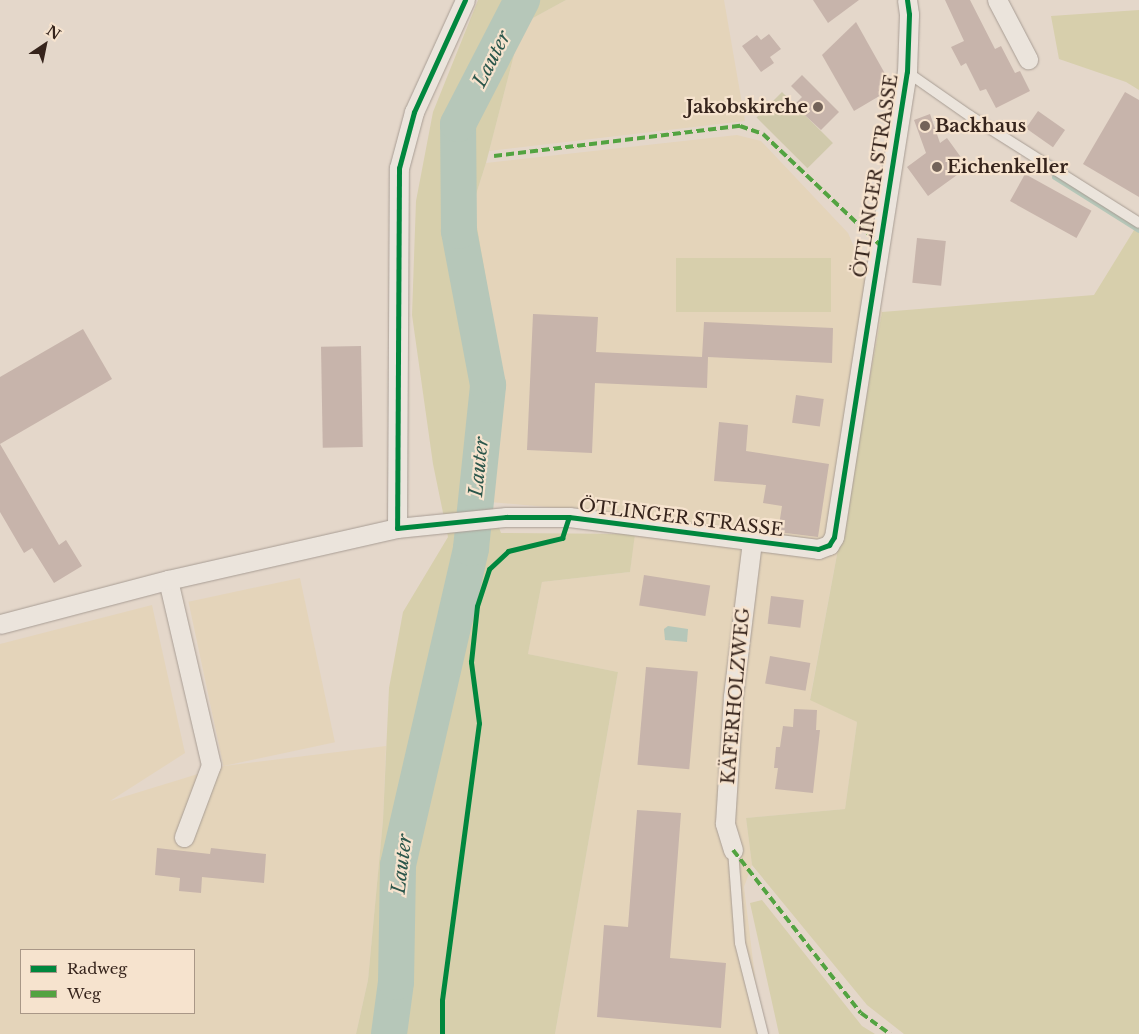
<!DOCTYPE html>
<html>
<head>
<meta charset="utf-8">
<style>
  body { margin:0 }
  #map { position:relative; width:1139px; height:1034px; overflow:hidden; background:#e4d7ca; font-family:"Libre Baskerville",serif }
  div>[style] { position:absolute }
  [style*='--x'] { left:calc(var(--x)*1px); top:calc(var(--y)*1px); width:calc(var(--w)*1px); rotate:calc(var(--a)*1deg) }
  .farmland>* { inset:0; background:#e4d4ba; transform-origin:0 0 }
  .green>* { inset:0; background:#d7cfac; transform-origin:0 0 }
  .cemetery>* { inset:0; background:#d0c9ab; transform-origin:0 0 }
  .water>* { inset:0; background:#b6c7b9 }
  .stream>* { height:6px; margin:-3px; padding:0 3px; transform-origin:3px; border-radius:3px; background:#b6c7b9 }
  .river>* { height:36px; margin:-18px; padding:0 18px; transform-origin:18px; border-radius:18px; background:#b6c7b9 }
  .building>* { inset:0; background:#c7b4ab; transform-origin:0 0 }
  .roads { filter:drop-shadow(0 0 1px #a89d94) drop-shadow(0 0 1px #a89d94) }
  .lane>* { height:10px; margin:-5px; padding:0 5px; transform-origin:5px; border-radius:5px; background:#ebe4dc }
  .street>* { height:19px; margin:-9.5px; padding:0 9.5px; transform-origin:9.5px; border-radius:9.5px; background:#ebe4dc }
  .quiet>* { height:4px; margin-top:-2px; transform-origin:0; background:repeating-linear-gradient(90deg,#53a341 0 8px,transparent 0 12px) }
  .cycleway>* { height:5px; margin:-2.5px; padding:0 2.5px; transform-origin:2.5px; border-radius:2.5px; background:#00873e }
  .dots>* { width:14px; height:14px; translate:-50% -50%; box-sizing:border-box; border:2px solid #f6e3ce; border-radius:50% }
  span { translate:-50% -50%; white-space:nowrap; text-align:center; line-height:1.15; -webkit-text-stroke:4.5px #f6e3ce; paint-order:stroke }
  .poi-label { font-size:18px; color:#36241c; font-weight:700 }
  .right { translate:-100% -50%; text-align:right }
  .left { translate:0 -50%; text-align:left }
  .street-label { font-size:18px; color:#36241c }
  .water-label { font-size:19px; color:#2b564b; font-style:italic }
  .legend { position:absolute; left:20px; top:949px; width:175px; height:65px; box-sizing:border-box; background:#f6e3ce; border:1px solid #a99787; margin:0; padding:6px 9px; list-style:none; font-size:15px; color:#36241c }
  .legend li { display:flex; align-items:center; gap:10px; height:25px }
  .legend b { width:25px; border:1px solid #a99787 }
  .north { position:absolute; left:20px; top:20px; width:50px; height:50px; -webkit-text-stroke:4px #f6e3ce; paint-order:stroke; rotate:34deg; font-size:14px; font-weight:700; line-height:20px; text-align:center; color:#36241c }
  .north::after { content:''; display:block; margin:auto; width:18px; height:22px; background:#36241c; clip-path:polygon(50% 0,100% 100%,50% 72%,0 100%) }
</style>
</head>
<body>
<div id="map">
  <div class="farmland">
    <i style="clip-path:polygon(566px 0,724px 0,745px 121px,489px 151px,522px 24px)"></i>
    <i style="clip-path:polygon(737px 135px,761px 141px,848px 233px,882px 312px,810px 699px,857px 722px,845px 809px,746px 818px,752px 865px,744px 887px,759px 1010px,767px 1034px,555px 1034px,618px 672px,528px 654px,542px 582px,630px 572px,637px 515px,490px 502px,496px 399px,473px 204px,486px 163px)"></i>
    <i style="left:300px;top:578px;width:168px;height:114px;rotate:78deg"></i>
    <i style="clip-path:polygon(evenodd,152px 605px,185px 753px,110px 801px,224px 766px,386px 746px,383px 820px,368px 980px,356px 1034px,0 1034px,0 644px,152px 605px,21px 950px,194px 950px,194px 1013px,21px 1013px,21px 950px)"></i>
  </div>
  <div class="green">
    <i style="clip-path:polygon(478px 0,566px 0,522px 24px,486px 163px,473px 204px,496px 337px,496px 399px,490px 502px,501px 533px,635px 534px,630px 572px,542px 582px,528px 654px,618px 672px,555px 1034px,356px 1034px,368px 980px,383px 820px,389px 688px,403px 612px,448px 537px,433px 464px,412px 315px,416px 201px,433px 112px)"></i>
    <i style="clip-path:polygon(1139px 10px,1139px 90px,1126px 82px,1059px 59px,1051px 16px)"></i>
    <i style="clip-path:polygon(1139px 222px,1139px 1034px,904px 1034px,867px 1005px,752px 865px,746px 818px,845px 809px,857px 722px,810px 700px,882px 312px,1094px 295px)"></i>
    <i style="left:676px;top:258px;width:155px;height:54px"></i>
    <i style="clip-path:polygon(762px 900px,862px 1026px,875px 1034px,779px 1034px,750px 903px)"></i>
  </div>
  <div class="cemetery">
    <i style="left:782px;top:92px;width:72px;height:36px;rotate:45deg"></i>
  </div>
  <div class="water">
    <i style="clip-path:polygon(668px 626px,688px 629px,687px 642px,665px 640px,664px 629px)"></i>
  </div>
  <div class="stream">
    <i style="--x:1055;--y:177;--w:99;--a:32.2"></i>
  </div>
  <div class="river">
    <i style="--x:389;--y:1034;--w:52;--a:-82.3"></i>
    <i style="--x:396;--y:982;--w:117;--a:-89"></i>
    <i style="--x:398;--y:865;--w:325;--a:-77"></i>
    <i style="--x:471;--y:548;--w:164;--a:-84"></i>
    <i style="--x:488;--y:385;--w:157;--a:-100.7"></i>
    <i style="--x:459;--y:231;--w:107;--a:-90.5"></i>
    <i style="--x:458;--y:124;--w:140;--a:-62.7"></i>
  </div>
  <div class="building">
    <i style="clip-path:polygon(813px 0,859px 0,828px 23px)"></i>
    <i style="clip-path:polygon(945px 0,970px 0,995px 49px,1001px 46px,1015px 73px,1020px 71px,1030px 91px,996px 108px,986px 89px,980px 91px,966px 63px,961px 66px,951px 47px,964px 41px)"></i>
    <i style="clip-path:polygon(856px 22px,893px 88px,854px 111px,822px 55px)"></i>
    <i style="clip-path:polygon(769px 34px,781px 49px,770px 57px,774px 63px,761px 72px,742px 46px,757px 35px,761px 40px)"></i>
    <i style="clip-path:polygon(802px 75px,839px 112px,821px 130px,794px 105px,802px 97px,791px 86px)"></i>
    <i style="clip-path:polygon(1125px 92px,1139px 100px,1139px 197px,1083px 164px)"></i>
    <i style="left:1038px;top:111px;width:33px;height:21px;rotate:35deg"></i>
    <i style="clip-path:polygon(930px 114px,940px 143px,947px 138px,968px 167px,928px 196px,907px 167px,926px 153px,914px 120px)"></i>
    <i style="left:1025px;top:174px;width:76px;height:31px;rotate:29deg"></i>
    <i style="left:917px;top:238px;width:29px;height:45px;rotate:6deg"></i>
    <i style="clip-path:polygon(533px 314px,598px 317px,596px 352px,702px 357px,704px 322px,833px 328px,832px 363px,708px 357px,707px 388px,595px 383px,592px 453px,527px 450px)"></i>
    <i style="clip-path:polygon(83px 329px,112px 379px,0 444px,0 377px)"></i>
    <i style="left:361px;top:346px;width:101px;height:40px;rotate:89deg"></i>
    <i style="left:796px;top:395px;width:28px;height:28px;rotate:8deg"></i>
    <i style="clip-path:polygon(719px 422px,748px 425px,746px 451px,829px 464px,818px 537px,778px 532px,782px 506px,763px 503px,766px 485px,714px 481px)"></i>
    <i style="clip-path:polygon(0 444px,59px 545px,66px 540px,82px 566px,54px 583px,32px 548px,24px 553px,0 512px)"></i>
    <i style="left:644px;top:575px;width:67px;height:31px;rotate:9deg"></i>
    <i style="left:771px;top:596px;width:33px;height:28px;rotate:7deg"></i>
    <i style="left:770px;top:656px;width:41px;height:28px;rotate:10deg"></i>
    <i style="left:646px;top:667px;width:52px;height:98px;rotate:5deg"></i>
    <i style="clip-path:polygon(794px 709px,817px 710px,816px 730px,820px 730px,813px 793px,775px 789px,778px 768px,774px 768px,776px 747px,780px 747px,783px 726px,793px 727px)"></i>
    <i style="clip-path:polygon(637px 810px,681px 813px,670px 958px,726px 963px,721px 1028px,597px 1017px,604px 925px,628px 927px)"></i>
    <i style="clip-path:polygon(157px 848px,210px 854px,211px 848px,266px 854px,264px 883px,202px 877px,201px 893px,179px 891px,180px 878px,155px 875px)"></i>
  </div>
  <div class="roads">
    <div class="lane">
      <i style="--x:907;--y:72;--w:77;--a:34.9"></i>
      <i style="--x:970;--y:116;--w:200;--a:32.3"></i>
      <i style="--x:733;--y:850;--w:93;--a:85.7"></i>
      <i style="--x:740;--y:943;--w:94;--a:75.8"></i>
    </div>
    <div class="street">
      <i style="--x:997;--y:0;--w:67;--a:62.3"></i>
      <i style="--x:397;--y:528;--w:360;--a:-89.7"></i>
      <i style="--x:399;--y:168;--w:58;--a:-75"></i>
      <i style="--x:414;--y:112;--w:123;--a:-65.5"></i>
      <i style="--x:168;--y:580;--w:190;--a:76.9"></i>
      <i style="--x:211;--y:765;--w:77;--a:110.6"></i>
      <i style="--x:0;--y:624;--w:174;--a:-14.7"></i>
      <i style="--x:168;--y:580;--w:235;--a:-12.8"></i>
      <i style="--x:397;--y:528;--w:110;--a:-5.8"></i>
      <i style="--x:506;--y:517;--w:63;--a:0"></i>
      <i style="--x:569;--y:517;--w:251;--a:7.3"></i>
      <i style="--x:818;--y:549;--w:12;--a:-20"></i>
      <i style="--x:829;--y:545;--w:9;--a:-58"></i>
      <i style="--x:834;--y:537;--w:471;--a:-81.1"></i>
      <i style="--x:907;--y:72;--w:58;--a:-88"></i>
      <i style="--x:909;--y:14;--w:14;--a:-98"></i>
      <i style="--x:733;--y:850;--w:28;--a:-107"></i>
      <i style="--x:725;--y:823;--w:127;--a:-86.4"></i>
      <i style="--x:733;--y:696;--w:156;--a:-83"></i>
    </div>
  </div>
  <div class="quiet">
    <i style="--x:494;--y:156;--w:248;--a:-7"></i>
    <i style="--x:740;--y:126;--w:24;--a:19"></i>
    <i style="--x:763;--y:134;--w:161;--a:43.5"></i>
    <i style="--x:733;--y:850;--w:207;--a:51.9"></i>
    <i style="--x:861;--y:1013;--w:36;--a:36"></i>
  </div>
  <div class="cycleway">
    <i style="--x:465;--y:0;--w:123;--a:114.5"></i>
    <i style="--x:414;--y:112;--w:58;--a:105"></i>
    <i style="--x:399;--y:168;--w:360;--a:90.3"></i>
    <i style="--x:397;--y:528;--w:110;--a:-5.8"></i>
    <i style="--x:506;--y:517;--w:63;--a:0"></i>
    <i style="--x:569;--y:517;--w:251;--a:7.3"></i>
    <i style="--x:818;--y:549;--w:12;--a:-20"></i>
    <i style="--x:829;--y:545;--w:9;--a:-58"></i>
    <i style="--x:834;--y:537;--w:471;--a:-81.1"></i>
    <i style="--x:907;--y:72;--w:58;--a:-88"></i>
    <i style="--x:909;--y:14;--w:14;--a:-98"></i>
    <i style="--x:442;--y:1034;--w:34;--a:-90"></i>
    <i style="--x:442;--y:1000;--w:279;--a:-82.4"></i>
    <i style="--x:479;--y:723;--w:62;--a:-97.5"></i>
    <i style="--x:471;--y:662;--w:56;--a:-83.9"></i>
    <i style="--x:477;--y:606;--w:39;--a:-72"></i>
    <i style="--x:489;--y:569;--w:26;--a:-43"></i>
    <i style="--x:508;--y:551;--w:56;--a:-13.5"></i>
    <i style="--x:562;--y:538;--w:22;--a:-72"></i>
  </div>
  <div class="dots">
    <i style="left:818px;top:107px;background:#736359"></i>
    <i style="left:925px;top:126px;background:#736359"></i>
    <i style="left:937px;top:167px;background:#736359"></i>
  </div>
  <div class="poi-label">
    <span class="right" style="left:808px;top:107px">Jakobskirche</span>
    <span class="left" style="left:935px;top:126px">Backhaus</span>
    <span class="left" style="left:947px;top:167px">Eichenkeller</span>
  </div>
  <div class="street-label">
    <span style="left:876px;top:176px;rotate:-81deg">ÖTLINGER STRASSE</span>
    <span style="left:681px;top:518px;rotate:7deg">ÖTLINGER STRASSE</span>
    <span style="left:736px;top:696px;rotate:-85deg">KÄFERHOLZWEG</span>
  </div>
  <div class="water-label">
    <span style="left:492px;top:59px;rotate:-63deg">Lauter</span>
    <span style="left:479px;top:467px;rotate:-84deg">Lauter</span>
    <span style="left:402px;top:864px;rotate:-83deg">Lauter</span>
  </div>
  <ul class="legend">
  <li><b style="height:6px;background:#00873e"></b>Radweg</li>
  <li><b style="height:6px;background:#53a341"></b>Weg</li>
  </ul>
  <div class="north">N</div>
</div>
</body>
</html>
